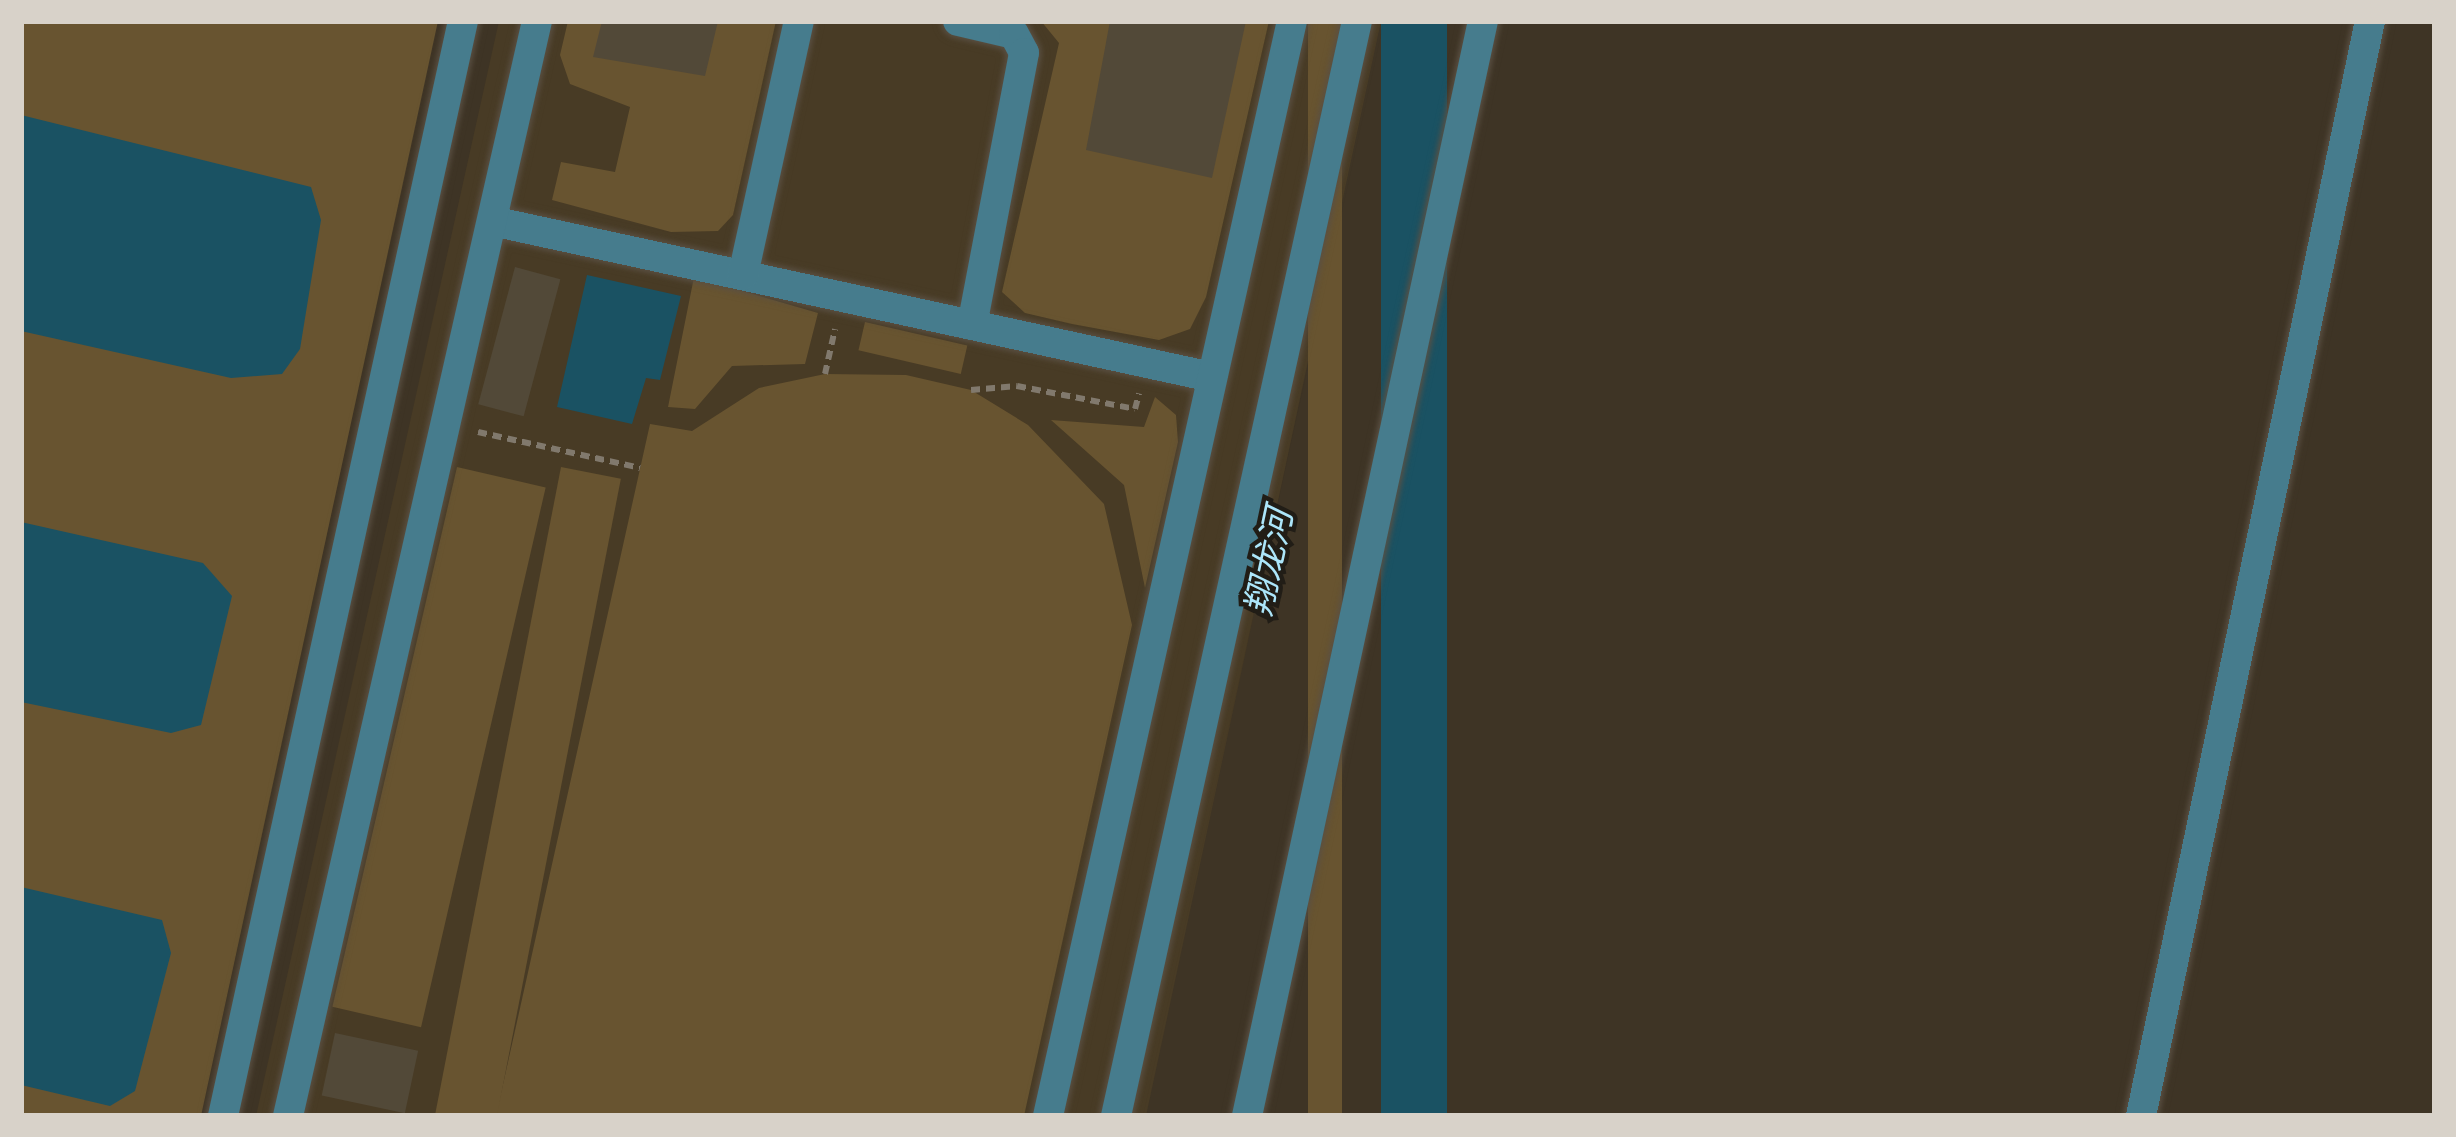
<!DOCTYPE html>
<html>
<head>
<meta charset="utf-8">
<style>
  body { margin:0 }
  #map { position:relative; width:2456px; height:1137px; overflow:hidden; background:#3e3425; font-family:Montserrat,"Noto Sans SC",sans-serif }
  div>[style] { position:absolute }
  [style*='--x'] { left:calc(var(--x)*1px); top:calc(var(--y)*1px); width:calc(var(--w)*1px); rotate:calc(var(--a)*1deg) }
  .built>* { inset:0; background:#483b25 }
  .green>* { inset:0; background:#685430; transform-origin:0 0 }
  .water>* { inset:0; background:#1a5263; transform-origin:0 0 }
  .building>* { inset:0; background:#524938; transform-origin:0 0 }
  .path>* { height:6px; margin-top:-3px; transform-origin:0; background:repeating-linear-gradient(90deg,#81796d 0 9px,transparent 0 15px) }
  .roads { filter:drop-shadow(0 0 3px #5a5043) drop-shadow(0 0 3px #5a5043) }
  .minor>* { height:30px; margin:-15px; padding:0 15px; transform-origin:15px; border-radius:15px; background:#467c8d }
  span { translate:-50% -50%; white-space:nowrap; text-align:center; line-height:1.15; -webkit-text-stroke:9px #211d16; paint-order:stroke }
  .water-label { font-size:36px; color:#ace6fa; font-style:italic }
  .frame { position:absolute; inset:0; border:24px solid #d8d2c9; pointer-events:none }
</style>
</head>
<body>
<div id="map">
  <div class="built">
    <i style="clip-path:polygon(499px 21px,1381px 21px,1146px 1116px,256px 1116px)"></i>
  </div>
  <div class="green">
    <i style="clip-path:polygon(21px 21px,438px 21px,201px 1116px,21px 1116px)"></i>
    <i style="clip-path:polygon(568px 21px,776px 21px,733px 215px,718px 231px,671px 232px,552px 200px,561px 162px,615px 172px,630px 107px,570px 84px,560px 55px)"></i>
    <i style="clip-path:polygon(1041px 21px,1269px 21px,1206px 297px,1190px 329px,1159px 340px,1072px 324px,1025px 313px,1002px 292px,1059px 43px)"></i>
    <i style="left:1308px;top:21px;width:34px;height:1121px"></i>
    <i style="clip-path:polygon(694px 277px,818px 313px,805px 364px,732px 366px,695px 409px,668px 407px)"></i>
    <i style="left:865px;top:322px;width:105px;height:29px;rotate:13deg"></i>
    <i style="clip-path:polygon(825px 374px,906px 375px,971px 390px,1028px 425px,1104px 504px,1132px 625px,1024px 1116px,496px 1116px,650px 424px,692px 431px,759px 388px)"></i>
    <i style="clip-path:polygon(1155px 397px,1176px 415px,1178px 442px,1145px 588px,1124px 485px,1051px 420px,1144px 427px)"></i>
    <i style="left:457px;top:467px;width:91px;height:554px;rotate:13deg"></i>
    <i style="left:561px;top:467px;width:61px;height:664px;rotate:11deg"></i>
  </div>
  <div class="water">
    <i style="left:1381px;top:21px;width:66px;height:1120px"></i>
    <i style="clip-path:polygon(21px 115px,311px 187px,321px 220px,300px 349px,282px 374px,231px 378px,21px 331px)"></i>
    <i style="clip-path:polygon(587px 275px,681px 296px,660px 380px,646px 378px,632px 424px,557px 407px)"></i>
    <i style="clip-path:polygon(21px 522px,203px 563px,232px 596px,201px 725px,171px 733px,21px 702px)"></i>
    <i style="clip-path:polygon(21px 887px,162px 920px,171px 953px,135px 1091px,110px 1106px,21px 1085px)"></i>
  </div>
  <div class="building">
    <i style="clip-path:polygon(602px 21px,718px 21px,705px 76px,593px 57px)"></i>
    <i style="clip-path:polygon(1110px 21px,1246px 21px,1212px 178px,1086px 150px)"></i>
    <i style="left:515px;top:267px;width:47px;height:142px;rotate:15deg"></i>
    <i style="left:335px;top:1033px;width:85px;height:64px;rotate:12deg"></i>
  </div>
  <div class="path">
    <i style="--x:825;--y:374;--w:46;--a:-77.5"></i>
    <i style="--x:971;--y:390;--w:46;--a:-5"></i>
    <i style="--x:1017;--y:386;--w:120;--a:11"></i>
    <i style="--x:1135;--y:409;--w:16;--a:-75"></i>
    <i style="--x:478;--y:432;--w:166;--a:12.5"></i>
  </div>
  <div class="roads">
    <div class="minor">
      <i style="--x:958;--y:21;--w:57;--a:13.1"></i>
      <i style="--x:1014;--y:34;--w:21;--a:62"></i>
      <i style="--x:1024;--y:53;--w:277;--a:100.8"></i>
      <i style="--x:492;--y:221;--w:737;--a:12.23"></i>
      <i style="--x:743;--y:275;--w:260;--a:-77.6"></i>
      <i style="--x:223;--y:1116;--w:1121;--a:-77.64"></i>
      <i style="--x:288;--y:1116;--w:1123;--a:-77.19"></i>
      <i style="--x:1048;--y:1116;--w:1122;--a:-77.44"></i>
      <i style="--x:1116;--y:1116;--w:1121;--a:-77.59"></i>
      <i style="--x:1247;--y:1116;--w:1120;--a:-77.84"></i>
      <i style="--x:2141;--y:1116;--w:1119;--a:-78.19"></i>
    </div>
  </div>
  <div class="water-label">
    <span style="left:1269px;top:562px;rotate:-78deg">翔龙河</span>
  </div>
  <div class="frame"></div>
</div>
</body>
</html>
